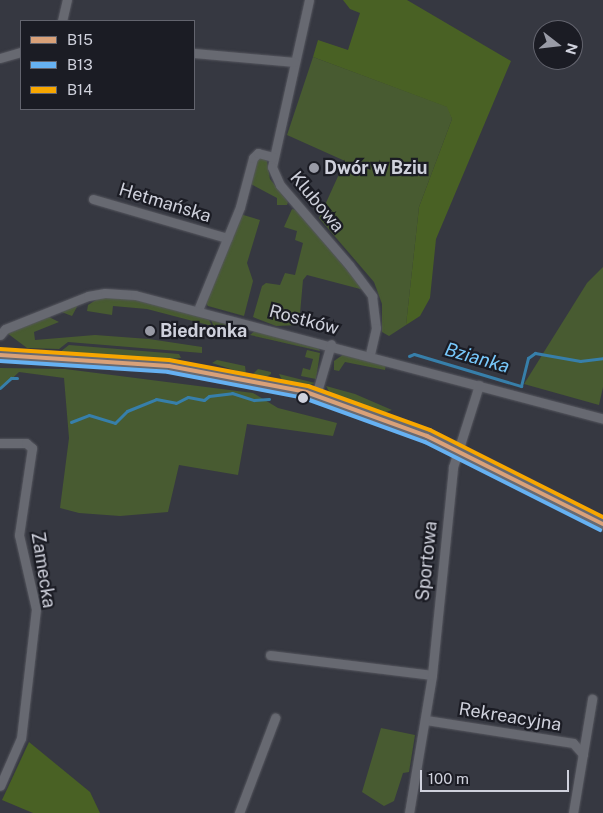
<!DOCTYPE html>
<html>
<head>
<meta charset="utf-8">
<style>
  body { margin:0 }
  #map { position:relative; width:603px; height:813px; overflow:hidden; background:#363841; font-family:"Public Sans",sans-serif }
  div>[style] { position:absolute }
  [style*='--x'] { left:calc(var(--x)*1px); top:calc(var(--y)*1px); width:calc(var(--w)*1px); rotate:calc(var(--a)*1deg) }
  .green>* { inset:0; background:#485b31 }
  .forest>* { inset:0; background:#496124 }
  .stream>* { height:3px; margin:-1.5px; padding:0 1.5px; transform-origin:1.5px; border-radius:1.5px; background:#377faa }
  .roads { filter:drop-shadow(0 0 1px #55565e) drop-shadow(0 0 1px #55565e) }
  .minor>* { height:9px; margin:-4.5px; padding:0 4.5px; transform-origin:4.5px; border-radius:4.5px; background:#676971 }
  .tertiary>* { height:11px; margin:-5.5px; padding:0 5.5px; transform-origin:5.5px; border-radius:5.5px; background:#676971 }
  .bus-1>* { height:4px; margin:-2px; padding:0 2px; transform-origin:2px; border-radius:2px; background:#d9a179 }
  .bus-2>* { height:4px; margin:-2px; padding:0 2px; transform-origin:2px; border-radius:2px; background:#66b1f2 }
  .bus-3>* { height:4px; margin:-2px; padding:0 2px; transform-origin:2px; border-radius:2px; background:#f7a600 }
  .dots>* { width:14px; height:14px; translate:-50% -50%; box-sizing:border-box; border:2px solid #1b1c24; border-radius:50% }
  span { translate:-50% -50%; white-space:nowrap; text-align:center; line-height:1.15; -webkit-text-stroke:4.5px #1b1c24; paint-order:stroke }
  .poi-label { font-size:18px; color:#cfd1dc; font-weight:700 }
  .left { translate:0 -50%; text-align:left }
  .street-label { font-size:18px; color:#cfd1dc }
  .water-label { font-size:19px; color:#78c9fc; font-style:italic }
  .legend { position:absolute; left:20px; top:20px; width:175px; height:90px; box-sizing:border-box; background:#1b1c24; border:1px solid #63646e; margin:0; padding:6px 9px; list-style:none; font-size:15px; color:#cfd1dc }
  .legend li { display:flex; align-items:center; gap:10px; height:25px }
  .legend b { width:25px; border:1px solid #63646e }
  .north { position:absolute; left:533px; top:20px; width:50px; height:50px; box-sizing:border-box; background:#1b1c24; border:1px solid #63646e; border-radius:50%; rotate:106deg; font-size:14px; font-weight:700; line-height:20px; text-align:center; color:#cfd1dc }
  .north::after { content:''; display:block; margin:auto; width:18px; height:22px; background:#999ba6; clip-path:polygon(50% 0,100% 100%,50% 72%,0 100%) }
  .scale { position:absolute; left:420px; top:770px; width:149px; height:22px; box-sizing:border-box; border:2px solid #cfd1dc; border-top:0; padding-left:6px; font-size:15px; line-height:18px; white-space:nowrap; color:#cfd1dc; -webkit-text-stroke:4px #1b1c24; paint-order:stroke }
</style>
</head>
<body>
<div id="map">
  <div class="green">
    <i style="clip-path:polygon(313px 57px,448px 107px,452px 119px,419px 207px,406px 325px,389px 336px,382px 332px,382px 304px,374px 282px,319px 218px,345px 161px,287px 135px)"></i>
    <i style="clip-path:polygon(260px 156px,267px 161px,270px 179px,288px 202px,287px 205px,277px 205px,277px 198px,249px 183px,256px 158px)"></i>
    <i style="clip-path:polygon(292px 209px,296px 210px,364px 290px,307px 275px,303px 280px,299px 325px,276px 326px,253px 317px,262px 286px,266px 283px,280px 285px,285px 273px,295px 275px,303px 243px,295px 240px,297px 231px,284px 227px)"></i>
    <i style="clip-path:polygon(240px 214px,260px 220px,247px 263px,253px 281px,244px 316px,208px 306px,205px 302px)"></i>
    <i style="clip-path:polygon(603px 267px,603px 387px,599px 405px,524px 384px,587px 283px)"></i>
    <i style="clip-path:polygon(99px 298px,135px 298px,185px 311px,209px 320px,212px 326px,147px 309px,113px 306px,112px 315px,87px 311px,88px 305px)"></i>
    <i style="clip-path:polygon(79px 303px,72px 316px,59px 311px)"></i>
    <i style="clip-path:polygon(49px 317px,59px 322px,34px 332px,35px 340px,95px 335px,149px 339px,202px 347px,202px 353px,68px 342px,59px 349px,27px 348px,7px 333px)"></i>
    <i style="clip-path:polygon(211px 320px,242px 327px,243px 334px,214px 327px)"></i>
    <i style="clip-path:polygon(256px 330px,318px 347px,320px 351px,250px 335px)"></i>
    <i style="clip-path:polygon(69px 345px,179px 354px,181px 358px,162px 360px,60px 352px)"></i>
    <i style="clip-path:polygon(307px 350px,320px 353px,316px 379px,301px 376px,303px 368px,310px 370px,313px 359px,305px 357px)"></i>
    <i style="clip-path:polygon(344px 354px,386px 364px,385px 370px,345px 362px,339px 371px,334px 370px,334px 361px)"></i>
    <i style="clip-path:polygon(217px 360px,245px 366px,246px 374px,212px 363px)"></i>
    <i style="clip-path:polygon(0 368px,65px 369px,253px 393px,278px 408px,337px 423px,333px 436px,247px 424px,238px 475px,179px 465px,168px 512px,120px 516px,79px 513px,60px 508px,69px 438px,64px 378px,19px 372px,0 390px)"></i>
    <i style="clip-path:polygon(258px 369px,271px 372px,271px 374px,265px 378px,252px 375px)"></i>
    <i style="clip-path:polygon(279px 374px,315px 383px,306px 387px,283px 382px)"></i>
    <i style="clip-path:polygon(326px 386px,355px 394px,392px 410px,383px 413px,331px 395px)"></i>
    <i style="clip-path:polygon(381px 728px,415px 735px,409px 772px,403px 773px,394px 801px,384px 806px,362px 792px)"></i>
  </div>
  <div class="forest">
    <i style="clip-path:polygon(343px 0,407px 0,511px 61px,436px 239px,430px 298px,420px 316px,406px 325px,419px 207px,452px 119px,447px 107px,313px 57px,318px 40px,348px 50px,360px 13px,350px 9px)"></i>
    <i style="clip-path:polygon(29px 742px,90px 792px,100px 813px,33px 813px,2px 800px)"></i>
  </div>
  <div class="stream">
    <i style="--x:409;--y:356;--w:5;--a:-22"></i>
    <i style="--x:414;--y:354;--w:112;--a:16.7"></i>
    <i style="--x:521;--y:386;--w:29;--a:-76"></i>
    <i style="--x:528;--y:358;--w:9;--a:-36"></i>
    <i style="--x:535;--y:353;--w:46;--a:10.1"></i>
    <i style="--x:580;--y:361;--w:23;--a:-7"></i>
    <i style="--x:0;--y:388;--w:15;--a:-42"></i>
    <i style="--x:11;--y:378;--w:6;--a:0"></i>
    <i style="--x:71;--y:422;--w:19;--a:-21"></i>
    <i style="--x:89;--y:415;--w:27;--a:17"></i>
    <i style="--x:115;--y:423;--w:17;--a:-45"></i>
    <i style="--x:127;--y:411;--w:31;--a:-22"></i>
    <i style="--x:156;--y:399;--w:20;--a:11"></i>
    <i style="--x:176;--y:403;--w:13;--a:-27"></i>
    <i style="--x:188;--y:397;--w:16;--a:11"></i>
    <i style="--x:204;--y:400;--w:6;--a:-39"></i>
    <i style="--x:209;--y:396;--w:23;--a:-7"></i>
    <i style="--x:232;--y:393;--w:23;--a:18"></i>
    <i style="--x:254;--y:400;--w:15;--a:-4"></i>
  </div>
  <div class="roads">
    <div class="minor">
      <i style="--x:309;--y:0;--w:171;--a:102.5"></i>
      <i style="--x:272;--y:167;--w:20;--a:66"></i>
      <i style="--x:280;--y:185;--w:106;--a:49.2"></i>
      <i style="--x:349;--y:265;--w:39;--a:53"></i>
      <i style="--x:372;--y:296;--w:32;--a:83"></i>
      <i style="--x:376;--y:328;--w:28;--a:103"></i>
      <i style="--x:62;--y:21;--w:22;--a:-77"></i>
      <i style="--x:194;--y:53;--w:101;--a:5.1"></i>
      <i style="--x:0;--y:58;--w:22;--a:-16"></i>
      <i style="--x:93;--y:199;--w:140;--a:16.2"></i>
      <i style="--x:198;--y:310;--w:111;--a:-67.8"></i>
      <i style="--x:240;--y:207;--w:51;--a:-75.1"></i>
      <i style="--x:253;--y:158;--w:7;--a:-45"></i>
      <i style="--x:258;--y:153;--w:16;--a:15"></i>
      <i style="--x:0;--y:335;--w:8;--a:-50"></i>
      <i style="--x:5;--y:329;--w:89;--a:-21.7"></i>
      <i style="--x:88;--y:296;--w:17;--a:-10"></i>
      <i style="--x:105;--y:293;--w:30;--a:4"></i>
      <i style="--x:135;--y:295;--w:484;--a:14.8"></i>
      <i style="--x:316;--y:395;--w:53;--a:-73.6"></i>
      <i style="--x:0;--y:443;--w:26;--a:0"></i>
      <i style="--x:26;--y:443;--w:8;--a:40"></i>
      <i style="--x:32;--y:448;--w:88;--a:98.5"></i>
      <i style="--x:19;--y:535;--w:76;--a:77.1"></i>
      <i style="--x:36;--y:609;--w:130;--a:96.6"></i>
      <i style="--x:21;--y:738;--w:52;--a:113.6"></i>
      <i style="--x:270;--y:655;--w:163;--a:7"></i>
      <i style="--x:426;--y:720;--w:149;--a:8.9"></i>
      <i style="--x:573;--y:743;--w:15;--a:48"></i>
      <i style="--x:239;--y:813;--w:102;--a:-69.2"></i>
      <i style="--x:409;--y:813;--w:140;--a:-80.5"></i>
      <i style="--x:432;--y:675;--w:209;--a:-84.2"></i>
      <i style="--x:453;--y:467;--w:86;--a:-72.4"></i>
      <i style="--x:573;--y:813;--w:116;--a:-80.5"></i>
    </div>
    <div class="tertiary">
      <i style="--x:0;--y:355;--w:169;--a:3.7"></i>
      <i style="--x:169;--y:366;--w:139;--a:10.7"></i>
      <i style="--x:306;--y:392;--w:129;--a:20"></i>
      <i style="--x:427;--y:436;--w:197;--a:26.6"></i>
    </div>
  </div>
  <div class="bus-1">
    <i style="--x:0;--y:355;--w:169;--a:3.7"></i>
    <i style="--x:169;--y:366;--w:139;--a:10.7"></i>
    <i style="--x:306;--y:392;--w:129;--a:20"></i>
    <i style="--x:427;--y:436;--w:197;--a:26.6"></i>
  </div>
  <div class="bus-2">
    <i style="--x:0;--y:361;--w:168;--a:3.7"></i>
    <i style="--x:168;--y:372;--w:138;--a:10.8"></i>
    <i style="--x:304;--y:398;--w:129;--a:20"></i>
    <i style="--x:425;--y:442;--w:196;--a:26.7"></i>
  </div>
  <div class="bus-3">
    <i style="--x:0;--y:349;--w:169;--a:3.7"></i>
    <i style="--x:169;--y:360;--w:141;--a:10.6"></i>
    <i style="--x:308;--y:386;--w:130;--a:19.8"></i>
    <i style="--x:430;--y:430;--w:194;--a:26.7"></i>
  </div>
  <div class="dots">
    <i style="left:314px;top:168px;background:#999ba6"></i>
    <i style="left:150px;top:331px;background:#999ba6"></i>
    <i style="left:303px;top:398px;background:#cfd1dc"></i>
  </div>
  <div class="poi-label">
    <span class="left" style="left:324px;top:168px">Dwór w Bziu</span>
    <span class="left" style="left:160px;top:331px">Biedronka</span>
  </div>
  <div class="street-label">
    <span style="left:317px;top:202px;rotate:50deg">Klubowa</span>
    <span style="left:165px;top:203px;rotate:17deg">Hetmańska</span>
    <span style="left:304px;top:320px;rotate:15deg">Rostków</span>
    <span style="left:427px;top:561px;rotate:-84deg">Sportowa</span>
    <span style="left:43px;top:570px;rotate:81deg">Zamecka</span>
    <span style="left:510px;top:717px;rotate:9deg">Rekreacyjna</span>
  </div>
  <div class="water-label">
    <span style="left:477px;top:358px;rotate:16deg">Bzianka</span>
  </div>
  <ul class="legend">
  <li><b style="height:6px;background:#d9a179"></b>B15</li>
  <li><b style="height:6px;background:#66b1f2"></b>B13</li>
  <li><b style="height:6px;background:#f7a600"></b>B14</li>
  </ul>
  <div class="north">N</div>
  <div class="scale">100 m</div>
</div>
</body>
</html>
